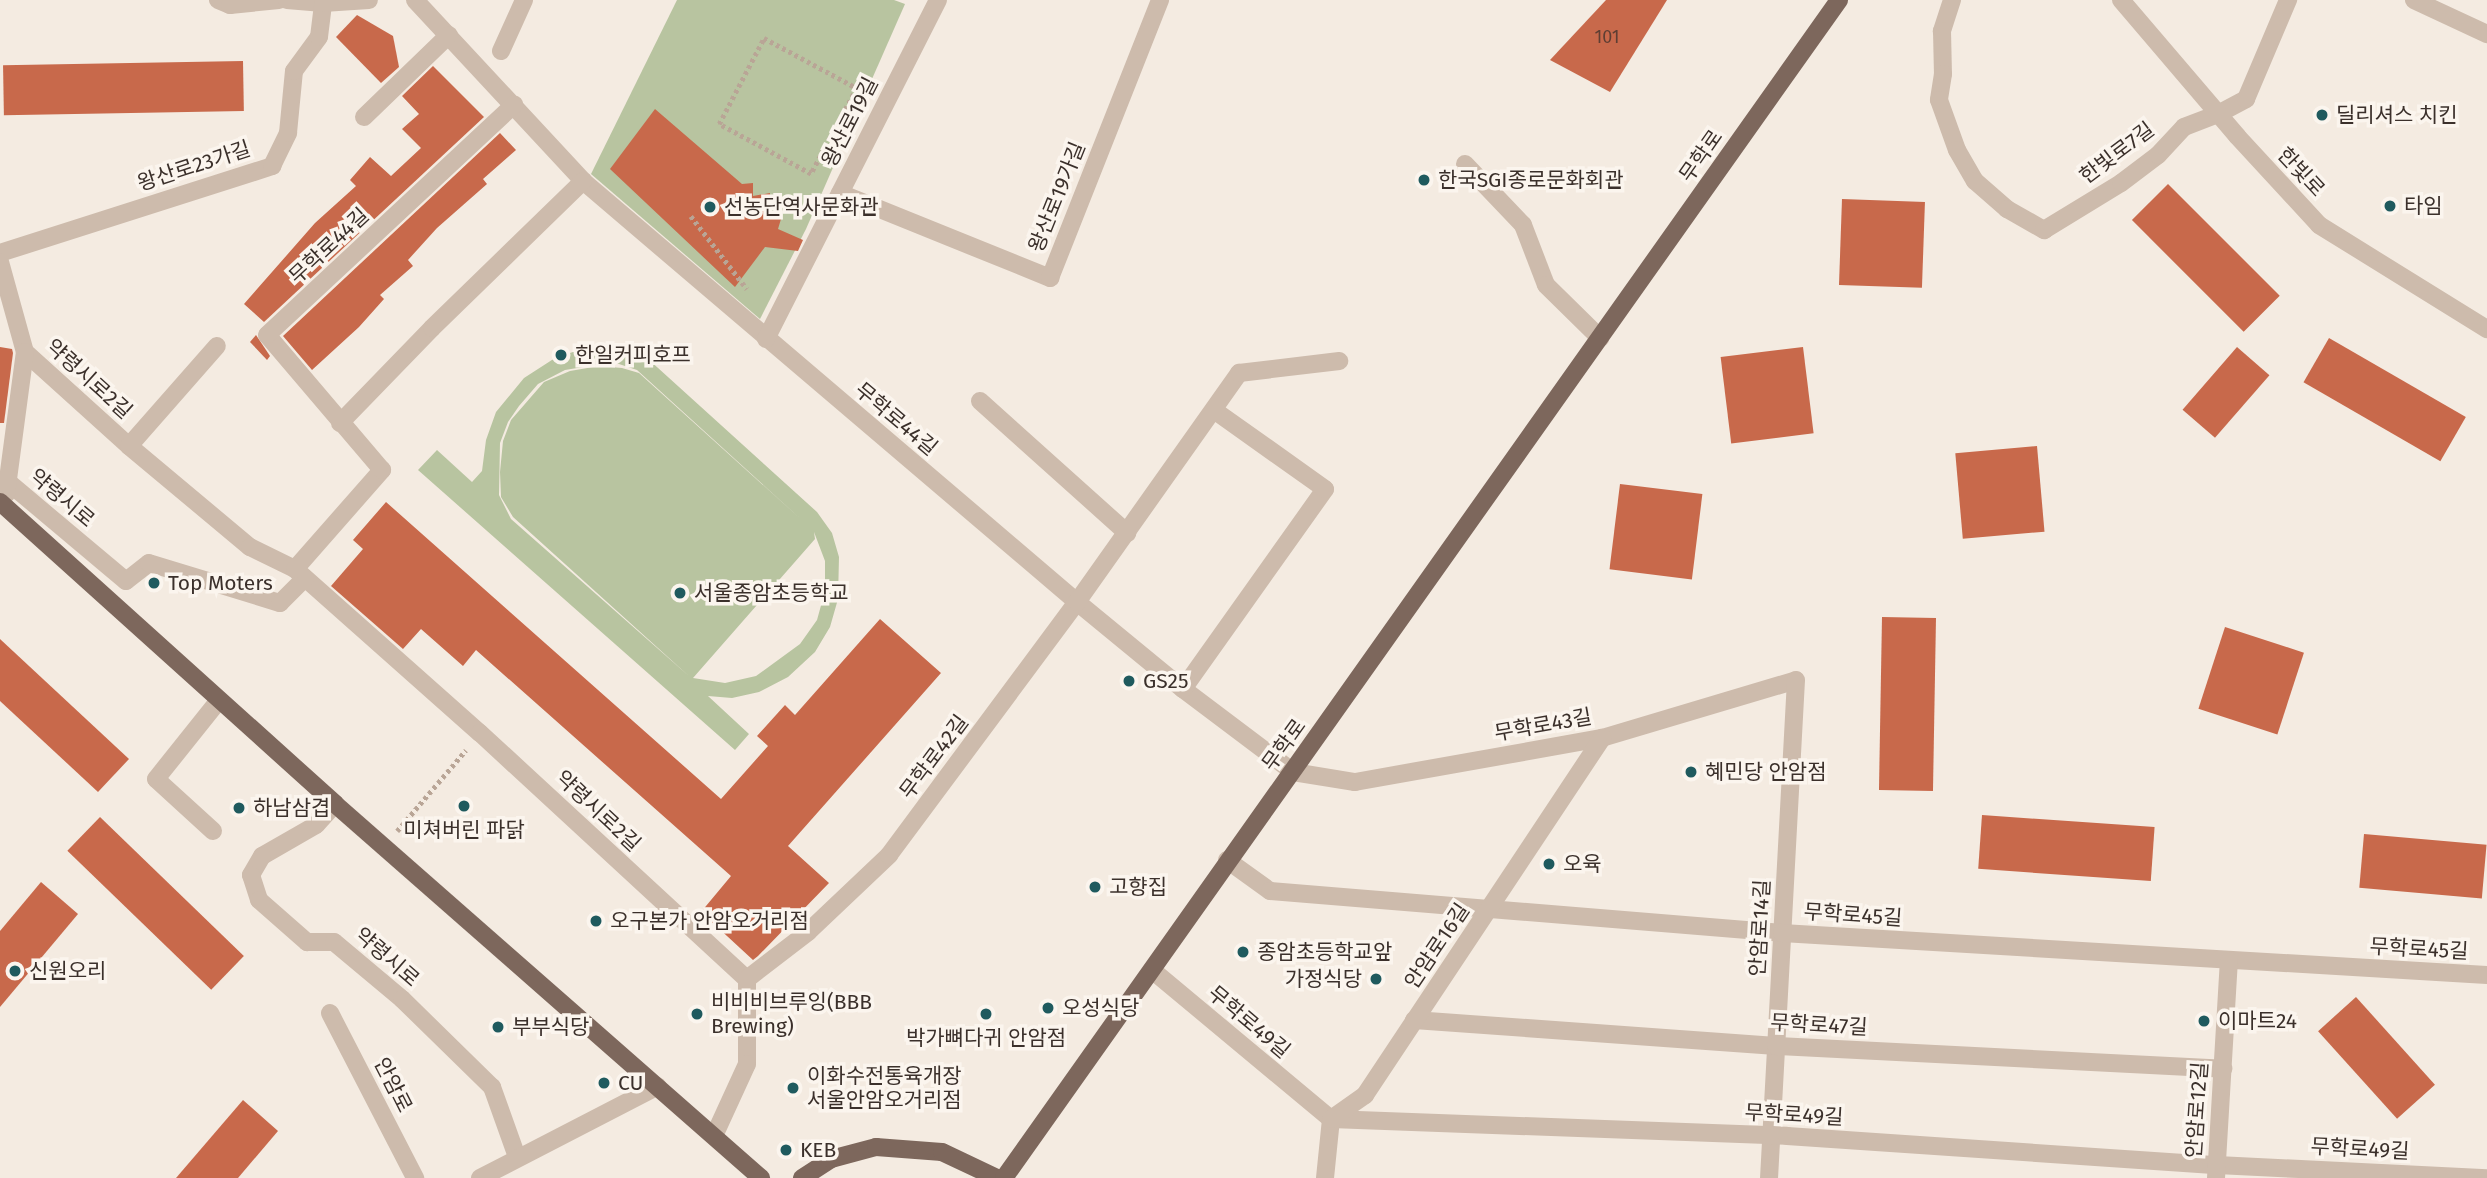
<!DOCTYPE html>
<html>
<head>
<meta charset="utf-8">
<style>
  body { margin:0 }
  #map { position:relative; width:2487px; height:1178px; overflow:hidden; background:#f4ebe1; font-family:"Fira Sans","Noto Sans KR",sans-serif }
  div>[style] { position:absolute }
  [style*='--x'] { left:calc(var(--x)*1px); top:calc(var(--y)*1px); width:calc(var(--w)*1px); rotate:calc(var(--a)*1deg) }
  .green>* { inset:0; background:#b8c4a0 }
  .building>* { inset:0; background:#c8694b; transform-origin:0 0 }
  .path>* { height:4.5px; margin-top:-2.25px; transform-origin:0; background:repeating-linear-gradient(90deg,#b9a596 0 3.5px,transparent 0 7px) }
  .minor>* { height:18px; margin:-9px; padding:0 9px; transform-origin:9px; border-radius:9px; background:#cdbbac }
  .major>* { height:18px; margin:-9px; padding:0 9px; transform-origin:9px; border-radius:9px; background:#7d675c }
  .dots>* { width:19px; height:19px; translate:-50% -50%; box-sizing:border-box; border:4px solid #fbf5ee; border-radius:50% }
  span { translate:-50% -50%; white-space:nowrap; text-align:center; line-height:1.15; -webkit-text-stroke:7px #fbf5ee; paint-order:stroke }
  .number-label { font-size:18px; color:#5e3e33 }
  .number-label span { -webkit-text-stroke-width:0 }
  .poi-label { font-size:21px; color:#3b302b }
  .left { translate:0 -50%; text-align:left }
  .right { translate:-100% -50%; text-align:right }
  .street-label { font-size:21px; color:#3b302b }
</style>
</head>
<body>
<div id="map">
  <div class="green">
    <i style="clip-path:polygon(677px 0,894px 0,905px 4px,806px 229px,760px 319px,591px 174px)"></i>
    <i style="clip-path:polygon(evenodd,591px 346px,630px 350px,647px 358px,817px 512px,832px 533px,839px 557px,838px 599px,830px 627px,815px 652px,788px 677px,759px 692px,732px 698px,708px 696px,749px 734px,735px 750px,418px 470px,437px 450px,472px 482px,482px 471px,486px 440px,496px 412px,524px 378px,555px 358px,591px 346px,613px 362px,637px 370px,804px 522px,639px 373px,622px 368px,599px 366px,570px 371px,544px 382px,511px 420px,503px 441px,500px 472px,501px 497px,513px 517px,690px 677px,511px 519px,499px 495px,500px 443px,508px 422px,519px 406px,538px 384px,565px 370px,613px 362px,591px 346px,814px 532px,825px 561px,825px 591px,817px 620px,800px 644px,756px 676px,725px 683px,693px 678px,815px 539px,814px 532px)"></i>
  </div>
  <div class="building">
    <i style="clip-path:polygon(1606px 0,1667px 0,1610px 92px,1550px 60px)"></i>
    <i style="clip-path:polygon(357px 15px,393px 36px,399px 67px,381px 83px,336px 37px)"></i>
    <i style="left:243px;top:61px;width:50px;height:240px;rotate:89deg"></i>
    <i style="clip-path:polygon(433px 66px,484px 117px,264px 322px,244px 304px,315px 223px,356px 186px,350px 180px,370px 157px,391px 176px,421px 148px,402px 129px,419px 114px,402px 96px)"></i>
    <i style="clip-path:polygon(655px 109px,742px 184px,753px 183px,753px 196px,770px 193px,771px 217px,781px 219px,778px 229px,803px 240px,798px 251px,765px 247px,735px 287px,610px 169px)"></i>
    <i style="clip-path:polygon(500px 133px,516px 150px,483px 179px,487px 184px,437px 228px,408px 260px,413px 266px,380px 295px,384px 299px,359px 327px,312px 370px,283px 336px)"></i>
    <i style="left:2168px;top:184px;width:158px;height:51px;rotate:45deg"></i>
    <i style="left:1842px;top:199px;width:83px;height:86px;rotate:2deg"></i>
    <i style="clip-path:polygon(256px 335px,270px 356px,267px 360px,250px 342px)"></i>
    <i style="left:2329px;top:338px;width:158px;height:51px;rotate:30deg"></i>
    <i style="clip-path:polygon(0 347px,12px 349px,13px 353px,4px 423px,0 423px)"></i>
    <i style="left:1803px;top:347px;width:87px;height:83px;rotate:83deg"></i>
    <i style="left:2237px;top:347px;width:43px;height:83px;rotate:41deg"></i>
    <i style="left:2037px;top:446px;width:86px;height:82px;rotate:85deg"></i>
    <i style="left:1620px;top:484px;width:83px;height:86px;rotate:7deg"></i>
    <i style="clip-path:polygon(386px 502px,721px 799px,768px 746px,757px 736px,785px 705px,795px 715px,880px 619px,941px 673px,788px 846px,829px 883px,758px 956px,753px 960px,701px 912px,731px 876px,476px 650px,463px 666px,421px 629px,403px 649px,331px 586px,363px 549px,353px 540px)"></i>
    <i style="left:1882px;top:617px;width:54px;height:173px;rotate:1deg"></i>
    <i style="left:2225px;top:627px;width:83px;height:86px;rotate:18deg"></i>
    <i style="clip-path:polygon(0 639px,129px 759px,98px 792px,0 701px)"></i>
    <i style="left:1982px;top:815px;width:173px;height:54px;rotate:4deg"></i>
    <i style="left:100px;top:817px;width:200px;height:47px;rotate:44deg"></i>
    <i style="left:2364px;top:834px;width:123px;height:54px;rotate:5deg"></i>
    <i style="clip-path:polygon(41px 882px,78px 914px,0 1007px,0 931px)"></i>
    <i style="left:2356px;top:997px;width:118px;height:51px;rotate:48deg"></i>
    <i style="clip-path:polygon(243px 1100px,278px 1131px,238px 1178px,176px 1178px)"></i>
  </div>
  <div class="path">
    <i style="--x:764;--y:38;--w:106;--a:28.3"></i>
    <i style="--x:857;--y:88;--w:98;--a:118.1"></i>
    <i style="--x:811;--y:174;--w:105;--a:-151.5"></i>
    <i style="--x:719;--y:124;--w:97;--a:-62.4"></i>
    <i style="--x:691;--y:216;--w:92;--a:52.5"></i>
    <i style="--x:397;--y:831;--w:106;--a:-49.6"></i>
  </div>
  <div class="minor">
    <i style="--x:218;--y:0;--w:13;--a:23"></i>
    <i style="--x:230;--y:5;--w:49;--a:-5.8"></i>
    <i style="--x:287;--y:0;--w:36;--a:5"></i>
    <i style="--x:415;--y:0;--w:247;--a:47.1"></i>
    <i style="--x:583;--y:181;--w:649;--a:40.44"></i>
    <i style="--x:1077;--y:602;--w:137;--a:39.4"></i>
    <i style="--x:1183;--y:689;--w:138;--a:37"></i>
    <i style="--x:1293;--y:772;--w:63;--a:9.2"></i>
    <i style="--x:1355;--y:782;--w:251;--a:-10.1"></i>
    <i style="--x:1602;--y:738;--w:202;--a:-16.6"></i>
    <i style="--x:1796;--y:680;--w:499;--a:93.1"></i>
    <i style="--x:1952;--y:0;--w:33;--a:108"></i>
    <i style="--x:1942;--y:31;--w:43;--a:88.7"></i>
    <i style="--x:1943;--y:74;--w:26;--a:99"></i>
    <i style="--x:1939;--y:100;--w:53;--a:70.2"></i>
    <i style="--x:1957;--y:150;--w:36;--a:60"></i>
    <i style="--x:1975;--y:181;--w:43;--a:41.2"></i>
    <i style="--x:2007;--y:209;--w:43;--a:29.6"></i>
    <i style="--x:2044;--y:230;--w:90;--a:-31.4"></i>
    <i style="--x:2121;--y:183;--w:46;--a:-37.1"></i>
    <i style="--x:2158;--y:155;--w:38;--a:-47"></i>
    <i style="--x:2184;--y:127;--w:36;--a:-21"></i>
    <i style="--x:2218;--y:114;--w:32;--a:-28"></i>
    <i style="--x:2246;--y:99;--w:108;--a:-67"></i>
    <i style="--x:2121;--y:0;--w:179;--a:49.5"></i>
    <i style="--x:2237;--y:136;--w:121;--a:47.3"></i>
    <i style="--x:2319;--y:225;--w:198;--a:31.8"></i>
    <i style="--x:2414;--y:0;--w:81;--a:25"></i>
    <i style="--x:501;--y:51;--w:56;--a:-65.7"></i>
    <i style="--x:364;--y:117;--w:118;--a:-44"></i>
    <i style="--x:1465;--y:164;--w:84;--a:46.4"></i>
    <i style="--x:1523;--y:225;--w:64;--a:69"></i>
    <i style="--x:1546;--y:285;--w:76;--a:44.5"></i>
    <i style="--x:840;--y:193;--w:227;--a:22"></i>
    <i style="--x:1050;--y:278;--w:299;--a:-68.4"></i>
    <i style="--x:0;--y:253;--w:286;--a:-17.7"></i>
    <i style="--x:272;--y:166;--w:37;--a:-64"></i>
    <i style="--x:288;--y:133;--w:62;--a:-84.5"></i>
    <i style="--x:294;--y:71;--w:42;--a:-53.7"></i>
    <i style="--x:319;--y:37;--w:34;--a:-83"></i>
    <i style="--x:323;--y:3;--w:46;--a:-3.7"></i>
    <i style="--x:0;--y:262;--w:93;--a:74.5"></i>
    <i style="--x:25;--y:352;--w:140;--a:42.1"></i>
    <i style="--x:129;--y:446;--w:158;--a:39.9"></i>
    <i style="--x:250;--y:547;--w:50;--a:26.1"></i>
    <i style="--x:295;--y:569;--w:247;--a:41.6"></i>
    <i style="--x:480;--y:733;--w:363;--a:42.7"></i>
    <i style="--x:747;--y:979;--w:85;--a:90"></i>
    <i style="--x:747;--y:1064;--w:79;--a:114.6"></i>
    <i style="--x:766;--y:339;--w:380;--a:-63.1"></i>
    <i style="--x:980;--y:401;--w:198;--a:41.9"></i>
    <i style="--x:340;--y:423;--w:132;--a:-45.9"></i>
    <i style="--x:432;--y:328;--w:211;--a:-44.2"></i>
    <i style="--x:129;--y:446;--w:133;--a:-48.7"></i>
    <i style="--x:8;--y:482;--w:154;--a:40"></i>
    <i style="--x:126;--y:581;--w:29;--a:-38"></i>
    <i style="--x:149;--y:563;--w:137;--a:17"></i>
    <i style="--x:280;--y:603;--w:35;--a:-45"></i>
    <i style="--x:6;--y:494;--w:143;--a:-82.4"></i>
    <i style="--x:295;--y:569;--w:132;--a:-48.7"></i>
    <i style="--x:382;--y:470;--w:177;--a:-130.4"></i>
    <i style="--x:267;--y:335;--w:338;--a:-43"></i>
    <i style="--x:1183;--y:689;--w:245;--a:-54.6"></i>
    <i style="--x:1325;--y:489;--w:136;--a:-144.6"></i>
    <i style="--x:335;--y:804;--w:28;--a:132"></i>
    <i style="--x:316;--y:825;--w:62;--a:150.1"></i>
    <i style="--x:262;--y:856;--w:22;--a:120"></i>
    <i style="--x:251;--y:875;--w:26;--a:72"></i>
    <i style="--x:259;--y:900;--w:64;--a:41.2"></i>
    <i style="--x:307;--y:942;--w:27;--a:0"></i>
    <i style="--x:334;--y:942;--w:89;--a:40"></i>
    <i style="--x:402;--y:999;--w:126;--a:44.4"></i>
    <i style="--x:492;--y:1087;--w:74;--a:70.3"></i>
    <i style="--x:213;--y:831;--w:77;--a:-137.6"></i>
    <i style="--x:156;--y:779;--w:101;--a:-51.4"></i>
    <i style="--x:1227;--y:860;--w:53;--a:35.8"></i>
    <i style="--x:1270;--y:891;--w:514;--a:4.69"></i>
    <i style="--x:1782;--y:933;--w:706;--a:3.41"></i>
    <i style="--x:1152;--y:970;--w:233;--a:39.8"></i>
    <i style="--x:1331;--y:1119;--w:456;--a:2.1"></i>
    <i style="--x:1787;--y:1136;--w:431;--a:3.9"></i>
    <i style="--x:2217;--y:1165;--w:270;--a:2.8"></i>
    <i style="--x:747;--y:979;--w:77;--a:-37.6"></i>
    <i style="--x:808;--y:932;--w:112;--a:-43.5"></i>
    <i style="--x:889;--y:855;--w:315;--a:-53.4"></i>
    <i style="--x:1077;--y:602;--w:281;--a:-54.7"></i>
    <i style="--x:1239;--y:373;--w:101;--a:-6.8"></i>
    <i style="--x:330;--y:1013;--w:186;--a:62.7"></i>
    <i style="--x:1414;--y:1020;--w:363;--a:4.1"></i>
    <i style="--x:1776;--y:1046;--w:448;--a:2.9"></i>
    <i style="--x:480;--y:1178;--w:200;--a:-27.3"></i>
    <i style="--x:1325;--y:1178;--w:59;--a:-84.2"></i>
    <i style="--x:1331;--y:1119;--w:42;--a:-35.2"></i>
    <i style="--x:1365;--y:1095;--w:429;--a:-56.4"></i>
    <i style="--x:2216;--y:1178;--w:217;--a:-86.6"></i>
  </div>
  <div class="major">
    <i style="--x:0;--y:502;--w:451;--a:42"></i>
    <i style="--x:335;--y:804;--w:567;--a:41.28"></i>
    <i style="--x:802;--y:1178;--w:35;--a:-33"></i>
    <i style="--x:831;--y:1159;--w:47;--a:-14.9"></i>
    <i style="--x:876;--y:1147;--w:66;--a:4.3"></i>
    <i style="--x:942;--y:1152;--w:61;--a:25.3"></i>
    <i style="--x:1004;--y:1178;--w:1444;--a:-54.67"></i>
  </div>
  <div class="dots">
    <i style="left:2322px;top:115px;background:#1f5a5e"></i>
    <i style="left:1424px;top:180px;background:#1f5a5e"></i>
    <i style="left:2390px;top:206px;background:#1f5a5e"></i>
    <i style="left:710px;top:207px;background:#1f5a5e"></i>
    <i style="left:561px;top:355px;background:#1f5a5e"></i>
    <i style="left:154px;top:583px;background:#1f5a5e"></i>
    <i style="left:680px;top:593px;background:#1f5a5e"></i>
    <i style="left:1129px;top:681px;background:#1f5a5e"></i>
    <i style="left:1691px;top:772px;background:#1f5a5e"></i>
    <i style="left:464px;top:806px;background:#1f5a5e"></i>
    <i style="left:239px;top:808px;background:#1f5a5e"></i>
    <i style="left:1549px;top:864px;background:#1f5a5e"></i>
    <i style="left:1095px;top:887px;background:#1f5a5e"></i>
    <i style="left:596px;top:921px;background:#1f5a5e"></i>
    <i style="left:1243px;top:952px;background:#1f5a5e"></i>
    <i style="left:15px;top:971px;background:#1f5a5e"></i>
    <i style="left:1376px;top:979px;background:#1f5a5e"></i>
    <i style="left:1048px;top:1008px;background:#1f5a5e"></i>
    <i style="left:697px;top:1014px;background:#1f5a5e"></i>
    <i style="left:986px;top:1014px;background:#1f5a5e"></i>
    <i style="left:2204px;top:1021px;background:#1f5a5e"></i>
    <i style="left:498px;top:1027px;background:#1f5a5e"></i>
    <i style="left:604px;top:1083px;background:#1f5a5e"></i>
    <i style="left:793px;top:1088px;background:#1f5a5e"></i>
    <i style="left:786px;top:1150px;background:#1f5a5e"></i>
  </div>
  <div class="number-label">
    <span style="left:1607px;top:37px">101</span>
  </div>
  <div class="poi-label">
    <span class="left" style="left:2336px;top:115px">딜리셔스 치킨</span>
    <span class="left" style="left:1438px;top:180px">한국SGI종로문화회관</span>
    <span class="left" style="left:2404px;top:206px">타임</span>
    <span class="left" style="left:724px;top:207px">선농단역사문화관</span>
    <span class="left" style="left:575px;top:355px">한일커피호프</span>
    <span class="left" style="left:168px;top:583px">Top Moters</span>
    <span class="left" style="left:694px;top:593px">서울종암초등학교</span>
    <span class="left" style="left:1143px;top:681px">GS25</span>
    <span class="left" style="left:1705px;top:772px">혜민당 안암점</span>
    <span class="left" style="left:253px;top:808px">하남삼겹</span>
    <span style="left:464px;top:830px">미쳐버린 파닭</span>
    <span class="left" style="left:1563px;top:864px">오육</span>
    <span class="left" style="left:1109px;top:887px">고향집</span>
    <span class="left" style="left:610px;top:921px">오구본가 안암오거리점</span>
    <span class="left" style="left:1257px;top:952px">종암초등학교앞</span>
    <span class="left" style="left:29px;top:971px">신원오리</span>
    <span class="right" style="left:1362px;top:979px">가정식당</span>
    <span class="left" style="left:711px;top:1014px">비비비브루잉(BBB<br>Brewing)</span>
    <span class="left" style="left:1062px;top:1008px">오성식당</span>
    <span class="left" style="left:2218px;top:1021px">이마트24</span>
    <span class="left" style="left:512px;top:1027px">부부식당</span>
    <span style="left:986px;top:1038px">박가뼈다귀 안암점</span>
    <span class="left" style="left:807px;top:1088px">이화수전통육개장<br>서울안암오거리점</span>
    <span class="left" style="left:618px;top:1083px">CU</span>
    <span class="left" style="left:800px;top:1150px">KEB</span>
  </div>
  <div class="street-label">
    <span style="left:850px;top:122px;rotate:-63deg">왕산로19길</span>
    <span style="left:2117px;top:153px;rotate:-37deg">한빛로7길</span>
    <span style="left:1701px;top:156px;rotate:-55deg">무학로</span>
    <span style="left:194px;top:166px;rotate:-18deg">왕산로23가길</span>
    <span style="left:2301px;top:172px;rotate:47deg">한빛로</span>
    <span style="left:1057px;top:197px;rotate:-68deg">왕산로19가길</span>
    <span style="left:329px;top:246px;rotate:-43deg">무학로44길</span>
    <span style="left:89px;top:379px;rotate:42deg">약령시로2길</span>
    <span style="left:896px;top:419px;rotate:40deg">무학로44길</span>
    <span style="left:62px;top:498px;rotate:40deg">약령시로</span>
    <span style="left:1543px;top:725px;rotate:-10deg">무학로43길</span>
    <span style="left:1284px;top:745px;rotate:-54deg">무학로</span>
    <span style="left:934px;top:757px;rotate:-53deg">무학로42길</span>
    <span style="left:598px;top:811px;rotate:43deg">약령시로2길</span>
    <span style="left:1853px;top:915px;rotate:4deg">무학로45길</span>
    <span style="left:1760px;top:928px;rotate:-87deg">안암로14길</span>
    <span style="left:1437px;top:946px;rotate:-56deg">안암로16길</span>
    <span style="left:2419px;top:949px;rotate:3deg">무학로45길</span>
    <span style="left:387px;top:957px;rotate:41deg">약령시로</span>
    <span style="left:1249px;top:1022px;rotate:40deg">무학로49길</span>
    <span style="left:1819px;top:1025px;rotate:3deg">무학로47길</span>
    <span style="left:393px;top:1085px;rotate:63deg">안암로</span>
    <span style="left:2197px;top:1110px;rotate:-86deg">안암로12길</span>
    <span style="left:1794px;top:1115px;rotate:3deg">무학로49길</span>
    <span style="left:2360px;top:1149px;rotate:3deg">무학로49길</span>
  </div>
</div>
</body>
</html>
